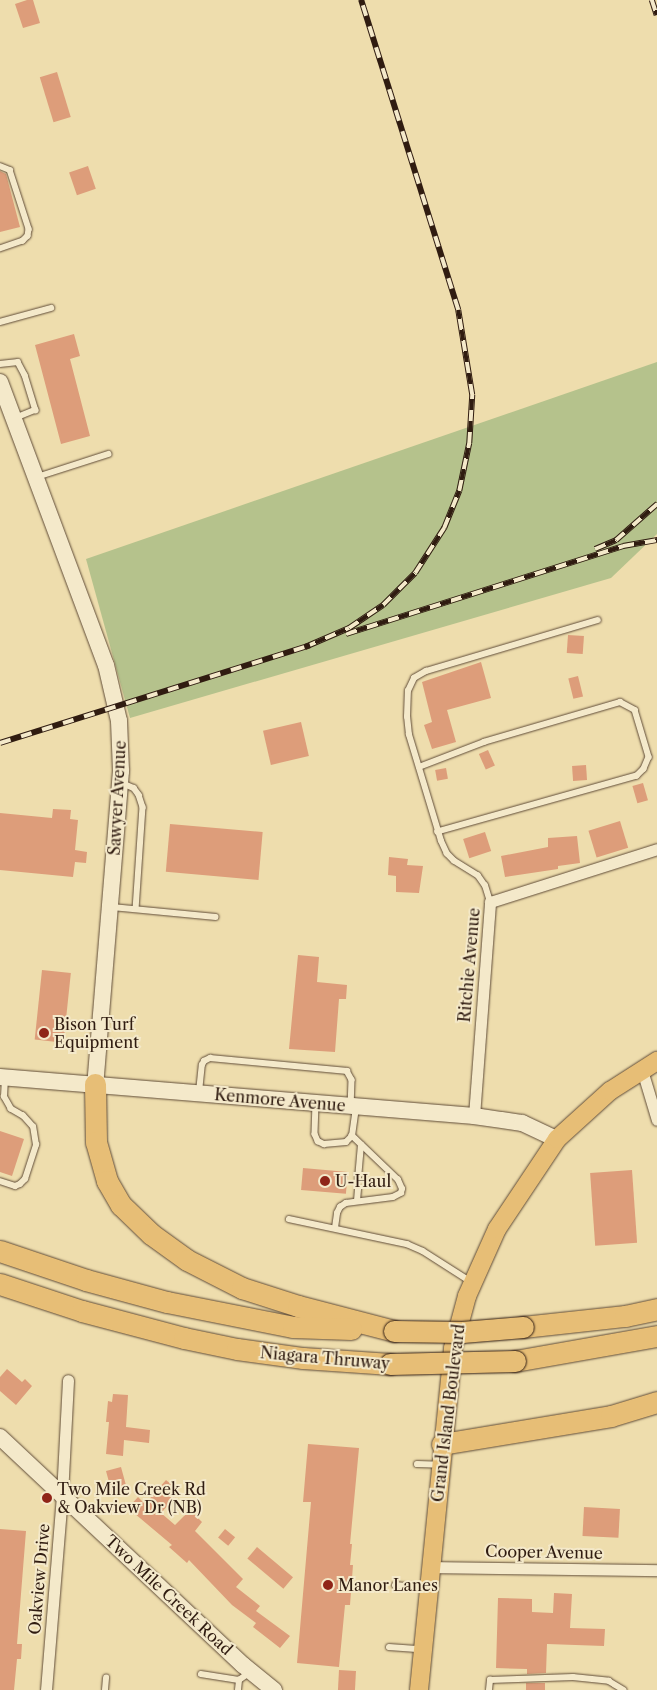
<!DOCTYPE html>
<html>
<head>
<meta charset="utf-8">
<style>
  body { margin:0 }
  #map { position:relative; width:657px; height:1690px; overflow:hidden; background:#eeddad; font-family:"Libre Caslon Text",serif }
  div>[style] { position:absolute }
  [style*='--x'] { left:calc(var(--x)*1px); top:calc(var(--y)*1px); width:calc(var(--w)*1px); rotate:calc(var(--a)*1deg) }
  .green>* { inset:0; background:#b5c28c }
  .building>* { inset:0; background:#dd9d7a; transform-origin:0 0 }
  .roads { filter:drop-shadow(0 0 1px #604c38) drop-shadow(0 0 1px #604c38) }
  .lane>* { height:5.5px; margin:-2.75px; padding:0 2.75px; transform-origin:2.75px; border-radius:2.75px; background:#f4e9ca }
  .street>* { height:11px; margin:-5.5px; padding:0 5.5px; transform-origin:5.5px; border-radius:5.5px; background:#f4e9ca }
  .secondary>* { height:16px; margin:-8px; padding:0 8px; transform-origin:8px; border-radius:8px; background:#f4e9ca }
  .primary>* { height:18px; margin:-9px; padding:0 9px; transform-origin:9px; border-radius:9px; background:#e7be76 }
  .highway>* { height:21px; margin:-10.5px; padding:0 10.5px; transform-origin:10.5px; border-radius:10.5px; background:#e7be76 }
  .rail>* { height:5.5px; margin-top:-2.75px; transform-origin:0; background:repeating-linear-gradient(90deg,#f4e9ca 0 11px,#301c11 0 22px); box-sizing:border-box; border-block:1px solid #301c11 }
  .bridges { filter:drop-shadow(0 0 1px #301c11) drop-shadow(0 0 1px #301c11) }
  .highway-bridge>* { height:21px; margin:-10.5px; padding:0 10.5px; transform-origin:10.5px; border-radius:10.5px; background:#e7be76 }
  .dots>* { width:14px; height:14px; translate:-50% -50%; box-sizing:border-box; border:2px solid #f4e9ca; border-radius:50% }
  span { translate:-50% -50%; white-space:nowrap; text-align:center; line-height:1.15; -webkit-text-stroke:4px #f4e9ca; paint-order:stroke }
  .street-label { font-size:16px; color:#301c11 }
  .poi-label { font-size:16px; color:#301c11 }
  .left { translate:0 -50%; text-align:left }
</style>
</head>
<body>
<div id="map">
  <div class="green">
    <i style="clip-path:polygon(657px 362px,657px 534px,611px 578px,130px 718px,86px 559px)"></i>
  </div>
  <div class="building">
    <i style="clip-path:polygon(27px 0,33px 0,40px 23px,23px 28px,15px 4px)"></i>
    <i style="left:57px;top:72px;width:47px;height:18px;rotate:73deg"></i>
    <i style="left:88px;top:166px;width:24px;height:20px;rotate:71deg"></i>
    <i style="clip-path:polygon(0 171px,6px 174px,20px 227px,0 232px)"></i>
    <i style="clip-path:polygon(74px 334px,80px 356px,70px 359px,90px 436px,61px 444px,35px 345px)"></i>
    <i style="left:568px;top:635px;width:16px;height:18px;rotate:4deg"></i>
    <i style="clip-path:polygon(481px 662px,491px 698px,447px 710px,456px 742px,432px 749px,424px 725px,432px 722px,422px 682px)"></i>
    <i style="left:578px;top:676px;width:21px;height:10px;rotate:76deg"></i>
    <i style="left:301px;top:722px;width:35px;height:39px;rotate:77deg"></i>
    <i style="left:488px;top:750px;width:17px;height:10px;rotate:66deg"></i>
    <i style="left:586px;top:765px;width:15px;height:14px;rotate:86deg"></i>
    <i style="left:446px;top:768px;width:11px;height:11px;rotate:80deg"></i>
    <i style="left:643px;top:783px;width:18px;height:11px;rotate:74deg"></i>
    <i style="clip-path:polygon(53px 809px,71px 810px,70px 819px,78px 820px,75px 850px,87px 852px,86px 863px,75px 862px,73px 877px,0 870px,0 813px,52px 818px)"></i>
    <i style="left:620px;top:821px;width:28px;height:33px;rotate:73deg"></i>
    <i style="left:170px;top:824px;width:93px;height:48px;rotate:5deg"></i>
    <i style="left:485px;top:832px;width:20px;height:23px;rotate:72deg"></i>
    <i style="clip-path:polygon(577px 836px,580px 863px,558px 866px,558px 869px,505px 877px,501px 856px,548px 847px,548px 838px)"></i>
    <i style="clip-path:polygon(389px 857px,408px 859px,407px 865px,423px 866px,419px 893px,396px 892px,396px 876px,388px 875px)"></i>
    <i style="clip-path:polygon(298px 955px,319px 957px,317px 982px,347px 985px,346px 999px,339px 999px,335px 1052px,289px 1049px)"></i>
    <i style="left:42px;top:970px;width:29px;height:70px;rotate:6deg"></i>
    <i style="clip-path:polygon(0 1131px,24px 1139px,12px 1176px,0 1172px)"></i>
    <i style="left:303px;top:1168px;width:45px;height:22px;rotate:5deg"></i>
    <i style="left:632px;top:1170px;width:73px;height:42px;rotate:86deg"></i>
    <i style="clip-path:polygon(7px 1369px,22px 1382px,25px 1379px,32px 1386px,16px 1405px,0 1391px,0 1377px)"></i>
    <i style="clip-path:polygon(113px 1394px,128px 1395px,126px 1427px,150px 1430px,149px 1443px,124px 1440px,123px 1456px,106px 1454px,109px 1422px,106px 1422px,108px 1401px,112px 1402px)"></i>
    <i style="clip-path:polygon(308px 1444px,359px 1448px,350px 1544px,352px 1544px,350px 1565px,353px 1565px,350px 1605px,345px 1605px,339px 1667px,297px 1663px,311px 1502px,303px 1502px)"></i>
    <i style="clip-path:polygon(121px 1467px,127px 1489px,108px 1494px,105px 1483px,109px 1482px,106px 1471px)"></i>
    <i style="clip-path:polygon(166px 1480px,180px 1492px,161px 1513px,175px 1525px,190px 1510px,202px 1522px,195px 1531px,243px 1579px,236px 1587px,260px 1606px,256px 1611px,290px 1636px,280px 1648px,253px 1627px,256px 1623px,232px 1605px,189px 1560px,187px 1563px,169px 1547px,172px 1545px,128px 1508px,138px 1497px,145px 1504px)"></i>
    <i style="left:584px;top:1507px;width:36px;height:29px;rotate:3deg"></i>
    <i style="clip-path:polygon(0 1529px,26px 1531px,17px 1644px,22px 1644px,21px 1659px,17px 1659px,14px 1690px,0 1690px)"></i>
    <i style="left:225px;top:1529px;width:13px;height:11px;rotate:39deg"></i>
    <i style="left:257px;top:1547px;width:47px;height:15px;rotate:40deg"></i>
    <i style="clip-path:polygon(554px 1593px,572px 1594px,570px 1628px,605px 1629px,604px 1646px,547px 1644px,546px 1673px,527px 1674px,527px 1669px,496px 1668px,498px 1598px,532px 1599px,532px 1612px,553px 1613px)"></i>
    <i style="left:339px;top:1670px;width:17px;height:20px;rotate:3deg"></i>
    <i style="left:526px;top:1683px;width:19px;height:7px"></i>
  </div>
  <div class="roads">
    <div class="lane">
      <i style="--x:0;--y:166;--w:11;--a:22"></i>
      <i style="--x:10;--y:170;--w:62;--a:72.1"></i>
      <i style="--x:29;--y:229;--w:7;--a:98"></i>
      <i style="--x:28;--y:236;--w:7;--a:135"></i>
      <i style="--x:23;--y:241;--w:24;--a:161"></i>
      <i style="--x:0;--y:322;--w:53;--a:-15.4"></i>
      <i style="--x:0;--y:364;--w:18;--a:-6"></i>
      <i style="--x:18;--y:362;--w:15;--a:62"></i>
      <i style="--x:25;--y:375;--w:37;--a:73"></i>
      <i style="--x:36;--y:410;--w:22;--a:158"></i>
      <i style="--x:37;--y:477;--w:75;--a:-17.9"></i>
      <i style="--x:419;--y:767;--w:70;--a:-21"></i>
      <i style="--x:484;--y:742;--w:142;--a:-16.4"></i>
      <i style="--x:620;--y:702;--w:17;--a:28"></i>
      <i style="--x:635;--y:710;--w:49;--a:73.4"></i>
      <i style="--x:649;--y:757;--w:13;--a:113"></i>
      <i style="--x:644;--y:769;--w:10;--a:135"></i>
      <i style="--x:637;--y:776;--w:207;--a:164.3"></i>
      <i style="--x:122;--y:783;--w:13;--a:23"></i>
      <i style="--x:134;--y:788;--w:9;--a:54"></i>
      <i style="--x:139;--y:795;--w:13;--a:72"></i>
      <i style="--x:143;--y:807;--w:102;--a:93.9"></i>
      <i style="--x:490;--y:902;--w:17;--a:-107"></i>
      <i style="--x:485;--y:886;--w:12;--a:-125"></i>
      <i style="--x:478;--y:876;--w:28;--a:-148"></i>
      <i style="--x:454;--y:861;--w:10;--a:-135"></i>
      <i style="--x:447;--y:854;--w:14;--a:-115"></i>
      <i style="--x:441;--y:841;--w:111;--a:-106.8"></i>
      <i style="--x:409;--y:735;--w:18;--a:-96"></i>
      <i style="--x:407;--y:717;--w:26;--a:-88"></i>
      <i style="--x:408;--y:691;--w:14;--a:-65"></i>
      <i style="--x:414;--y:678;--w:14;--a:-30"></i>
      <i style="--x:426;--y:671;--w:179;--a:-16.5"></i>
      <i style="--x:112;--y:907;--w:104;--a:5.5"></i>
      <i style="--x:199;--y:1092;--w:27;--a:-84"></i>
      <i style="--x:202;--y:1065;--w:4;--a:-63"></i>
      <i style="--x:204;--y:1061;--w:7;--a:-27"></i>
      <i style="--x:210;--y:1058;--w:138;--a:5.4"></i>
      <i style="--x:347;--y:1071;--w:10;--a:61"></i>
      <i style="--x:352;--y:1080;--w:24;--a:92"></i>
      <i style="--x:316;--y:1104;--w:30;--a:92"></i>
      <i style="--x:315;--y:1134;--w:8;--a:67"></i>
      <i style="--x:318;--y:1141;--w:7;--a:27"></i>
      <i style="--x:324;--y:1144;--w:22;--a:-5"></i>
      <i style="--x:346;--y:1142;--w:8;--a:-45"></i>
      <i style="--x:352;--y:1136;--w:27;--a:-82"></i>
      <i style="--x:358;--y:1179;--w:34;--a:-85"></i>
      <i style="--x:0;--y:1181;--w:16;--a:18"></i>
      <i style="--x:15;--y:1186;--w:5;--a:-22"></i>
      <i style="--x:20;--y:1184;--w:7;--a:-45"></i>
      <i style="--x:25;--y:1179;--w:36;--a:-72"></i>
      <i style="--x:36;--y:1145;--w:18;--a:-99"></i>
      <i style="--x:33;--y:1127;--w:15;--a:-132"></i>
      <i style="--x:23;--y:1116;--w:14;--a:-150"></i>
      <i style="--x:11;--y:1109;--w:14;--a:-120"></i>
      <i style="--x:4;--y:1097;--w:18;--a:-87"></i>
      <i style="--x:357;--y:1201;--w:12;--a:-85"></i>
      <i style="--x:289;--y:1219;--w:121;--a:12"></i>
      <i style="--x:407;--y:1244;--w:17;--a:24"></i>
      <i style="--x:423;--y:1251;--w:56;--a:32.6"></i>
      <i style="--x:335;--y:1228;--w:15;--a:-82"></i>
      <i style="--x:337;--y:1213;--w:7;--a:-63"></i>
      <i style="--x:340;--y:1207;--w:7;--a:-34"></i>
      <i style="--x:346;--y:1203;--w:47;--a:-7.3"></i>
      <i style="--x:393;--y:1197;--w:9;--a:-27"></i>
      <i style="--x:401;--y:1193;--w:4;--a:-76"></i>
      <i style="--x:402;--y:1189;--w:10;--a:-114"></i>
      <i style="--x:398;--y:1180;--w:64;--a:-136.3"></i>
      <i style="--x:417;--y:1464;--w:23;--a:2"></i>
      <i style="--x:395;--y:1585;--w:33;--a:5"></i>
      <i style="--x:389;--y:1647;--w:31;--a:4"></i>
      <i style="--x:201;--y:1674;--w:38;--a:9"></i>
      <i style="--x:105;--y:1690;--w:12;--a:-85"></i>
      <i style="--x:238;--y:1690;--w:10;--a:-84"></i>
      <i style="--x:239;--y:1680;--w:12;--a:-35"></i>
      <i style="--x:489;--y:1690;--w:10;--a:-84"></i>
      <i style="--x:490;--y:1680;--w:83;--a:-2.1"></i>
      <i style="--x:573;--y:1677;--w:36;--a:6"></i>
      <i style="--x:609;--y:1681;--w:17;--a:31"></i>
    </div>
    <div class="street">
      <i style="--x:642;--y:1070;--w:52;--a:73.3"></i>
      <i style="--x:474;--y:1116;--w:215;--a:-85.7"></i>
      <i style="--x:490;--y:902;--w:175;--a:-17.6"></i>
      <i style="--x:431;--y:1567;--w:226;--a:0.8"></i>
      <i style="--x:46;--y:1690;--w:196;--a:-85.3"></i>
      <i style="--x:62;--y:1495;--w:115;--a:-87"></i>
    </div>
    <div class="secondary">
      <i style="--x:0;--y:382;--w:302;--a:69.5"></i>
      <i style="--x:106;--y:665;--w:57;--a:76.9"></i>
      <i style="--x:119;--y:721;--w:50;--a:87.7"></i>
      <i style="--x:121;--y:771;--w:314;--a:94.7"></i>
      <i style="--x:0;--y:1077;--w:476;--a:4.7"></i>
      <i style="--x:474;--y:1116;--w:49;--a:8.3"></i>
      <i style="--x:522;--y:1123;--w:38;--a:25"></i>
      <i style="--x:0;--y:1437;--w:333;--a:43.2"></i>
      <i style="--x:243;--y:1665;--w:40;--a:39"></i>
    </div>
    <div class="primary">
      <i style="--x:419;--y:1690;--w:344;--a:-84.3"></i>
      <i style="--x:453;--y:1348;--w:54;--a:-74.9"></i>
      <i style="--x:467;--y:1296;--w:73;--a:-65.9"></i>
      <i style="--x:497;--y:1229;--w:108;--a:-56.3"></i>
      <i style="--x:557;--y:1139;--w:72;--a:-42.2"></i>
      <i style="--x:610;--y:1091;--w:56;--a:-32.6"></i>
    </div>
    <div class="highway">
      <i style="--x:95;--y:1084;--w:58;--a:89"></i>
      <i style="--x:96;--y:1142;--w:41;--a:74.2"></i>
      <i style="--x:107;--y:1181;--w:28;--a:60"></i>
      <i style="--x:121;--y:1205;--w:42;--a:44"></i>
      <i style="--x:151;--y:1234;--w:44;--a:35.8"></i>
      <i style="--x:187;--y:1260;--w:62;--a:27"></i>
      <i style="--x:242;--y:1288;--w:59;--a:17.8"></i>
      <i style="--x:298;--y:1306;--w:99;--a:14.6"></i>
      <i style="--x:0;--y:1251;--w:91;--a:18.6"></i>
      <i style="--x:86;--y:1280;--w:84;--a:15.2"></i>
      <i style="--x:167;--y:1302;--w:128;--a:11.2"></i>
      <i style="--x:293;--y:1327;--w:58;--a:2"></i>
      <i style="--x:0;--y:1284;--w:86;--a:18.2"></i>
      <i style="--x:82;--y:1311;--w:106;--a:14.8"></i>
      <i style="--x:184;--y:1338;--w:54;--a:11.7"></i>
      <i style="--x:237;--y:1349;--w:67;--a:7.8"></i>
      <i style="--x:303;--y:1358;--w:87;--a:3.9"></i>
      <i style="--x:523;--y:1327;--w:103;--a:-6.2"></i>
      <i style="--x:625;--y:1316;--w:33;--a:-12"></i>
      <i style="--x:515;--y:1361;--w:144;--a:-10"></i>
      <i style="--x:442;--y:1444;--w:171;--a:-9.4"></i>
      <i style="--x:611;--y:1416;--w:48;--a:-16.9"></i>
    </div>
  </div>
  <div class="rail">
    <i style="--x:652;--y:0;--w:16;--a:72"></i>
    <i style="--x:595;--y:549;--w:23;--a:-23"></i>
    <i style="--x:616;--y:540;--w:55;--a:-41.3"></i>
    <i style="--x:346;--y:634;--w:291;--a:-17.6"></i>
    <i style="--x:623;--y:546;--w:35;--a:-10"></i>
    <i style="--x:305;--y:647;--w:48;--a:-23.4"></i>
    <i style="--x:349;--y:628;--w:41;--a:-34.1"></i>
    <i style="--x:383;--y:605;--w:45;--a:-45"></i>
    <i style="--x:415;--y:573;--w:54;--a:-57.2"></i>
    <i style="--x:444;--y:528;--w:40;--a:-68"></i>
    <i style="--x:459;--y:491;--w:49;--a:-78.2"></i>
    <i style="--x:469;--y:443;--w:48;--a:-86.4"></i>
    <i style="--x:472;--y:395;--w:86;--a:-99.4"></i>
    <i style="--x:458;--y:310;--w:325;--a:-107.4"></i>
    <i style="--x:0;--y:743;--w:325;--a:-17.5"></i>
  </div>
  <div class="bridges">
    <div class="highway-bridge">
      <i style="--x:394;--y:1331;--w:68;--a:0.8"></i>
      <i style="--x:462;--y:1332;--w:61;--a:-4.7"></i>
      <i style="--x:390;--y:1364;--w:125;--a:-1.4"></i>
    </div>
  </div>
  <div class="dots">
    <i style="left:44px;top:1033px;background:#8f2418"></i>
    <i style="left:325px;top:1181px;background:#8f2418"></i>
    <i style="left:47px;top:1498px;background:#8f2418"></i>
    <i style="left:328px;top:1585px;background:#8f2418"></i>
  </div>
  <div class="street-label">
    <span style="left:117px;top:798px;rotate:-87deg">Sawyer Avenue</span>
    <span style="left:469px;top:965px;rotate:-85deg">Ritchie Avenue</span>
    <span style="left:280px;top:1100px;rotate:5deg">Kenmore Avenue</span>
    <span style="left:325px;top:1358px;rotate:5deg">Niagara Thruway</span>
    <span style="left:448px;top:1413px;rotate:-83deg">Grand Island Boulevard</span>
    <span style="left:544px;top:1552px;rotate:1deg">Cooper Avenue</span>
    <span style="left:39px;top:1579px;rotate:-85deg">Oakview Drive</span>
    <span style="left:169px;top:1595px;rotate:43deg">Two Mile Creek Road</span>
  </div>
  <div class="poi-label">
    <span class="left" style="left:54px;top:1033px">Bison Turf<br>Equipment</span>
    <span class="left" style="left:335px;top:1181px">U-Haul</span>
    <span class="left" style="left:57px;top:1498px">Two Mile Creek Rd<br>&amp; Oakview Dr (NB)</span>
    <span class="left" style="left:338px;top:1585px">Manor Lanes</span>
  </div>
</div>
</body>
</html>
